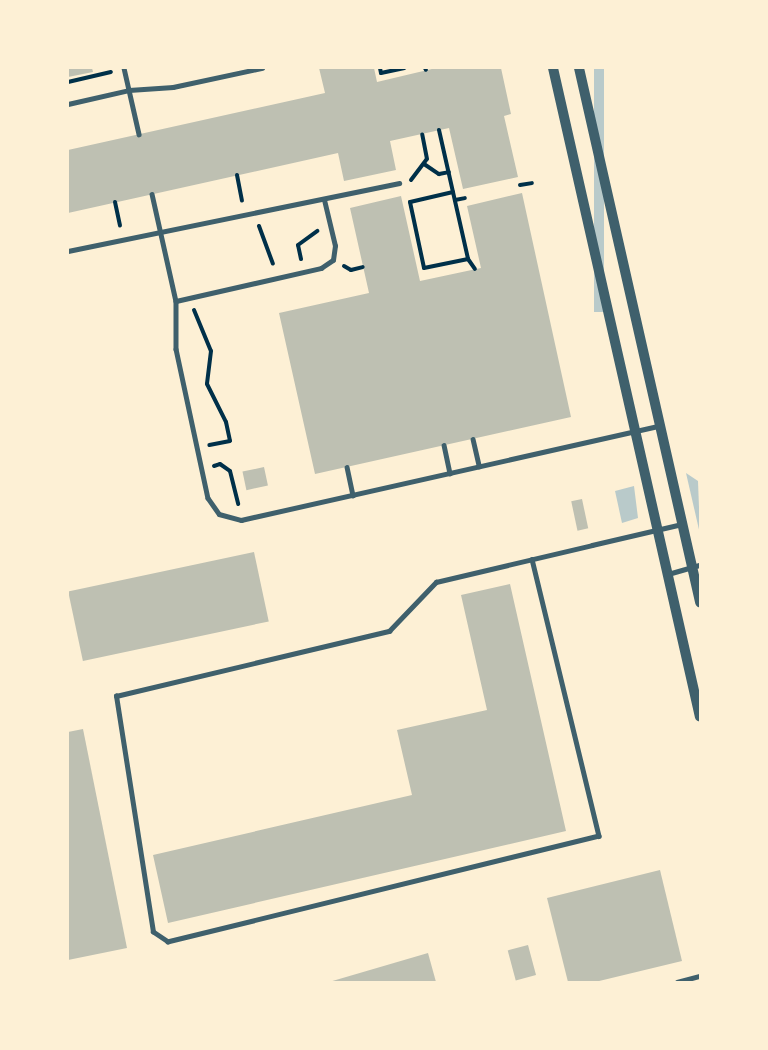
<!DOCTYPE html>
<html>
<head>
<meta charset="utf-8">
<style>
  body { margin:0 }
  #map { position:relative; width:768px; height:1050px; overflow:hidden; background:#fdf0d5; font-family:Overpass,sans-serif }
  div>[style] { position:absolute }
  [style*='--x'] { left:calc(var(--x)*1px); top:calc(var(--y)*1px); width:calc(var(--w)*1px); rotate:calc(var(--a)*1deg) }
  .green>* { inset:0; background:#b9caca; transform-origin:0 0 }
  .building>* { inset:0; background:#bec0b2; transform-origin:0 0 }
  .path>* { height:4px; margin:-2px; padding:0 2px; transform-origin:2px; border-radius:2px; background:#003049 }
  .service>* { height:4.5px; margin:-2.25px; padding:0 2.25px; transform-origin:2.25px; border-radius:2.25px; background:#3f606c }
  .tertiary>* { height:10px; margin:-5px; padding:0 5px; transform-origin:5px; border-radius:5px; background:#3f606c }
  span { translate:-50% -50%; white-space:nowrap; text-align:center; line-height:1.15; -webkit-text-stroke:4.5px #fdf0d5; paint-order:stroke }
  .frame { position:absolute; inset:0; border:69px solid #fdf0d5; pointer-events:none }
</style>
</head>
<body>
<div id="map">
  <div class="green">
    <i style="left:594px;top:68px;width:10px;height:244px"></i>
    <i style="clip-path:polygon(686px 473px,698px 481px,700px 534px)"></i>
    <i style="clip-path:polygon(634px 486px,638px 518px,622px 523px,615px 491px)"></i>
  </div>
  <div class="building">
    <i style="clip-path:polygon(68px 68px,92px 68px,93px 72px,68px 77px)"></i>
    <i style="clip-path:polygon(319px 68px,374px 68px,377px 82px,436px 68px,501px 68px,511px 114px,504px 116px,518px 177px,463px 189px,449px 128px,390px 141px,396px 170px,344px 181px,338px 153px,68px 213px,68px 150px,325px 93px)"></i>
    <i style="clip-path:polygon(522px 193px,571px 417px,315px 474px,279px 313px,369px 293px,350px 208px,401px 196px,420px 281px,481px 268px,467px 206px)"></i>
    <i style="left:264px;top:467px;width:19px;height:22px;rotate:78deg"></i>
    <i style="left:582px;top:499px;width:30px;height:11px;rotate:78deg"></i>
    <i style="left:254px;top:552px;width:71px;height:190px;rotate:78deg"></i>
    <i style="clip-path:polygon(510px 584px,566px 831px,168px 923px,153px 855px,412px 795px,397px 730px,487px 710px,461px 595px)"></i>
    <i style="clip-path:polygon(83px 729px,127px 948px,68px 960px,68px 732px)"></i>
    <i style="clip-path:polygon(660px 870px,682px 961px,595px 982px,568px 982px,547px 898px)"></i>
    <i style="left:528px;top:945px;width:31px;height:21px;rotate:75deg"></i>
    <i style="clip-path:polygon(428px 953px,436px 982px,329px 982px)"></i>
  </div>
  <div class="path">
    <i style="--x:380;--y:68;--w:5;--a:79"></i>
    <i style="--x:381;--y:73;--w:24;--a:-12"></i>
    <i style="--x:425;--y:68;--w:2;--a:63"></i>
    <i style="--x:68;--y:82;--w:44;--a:-13.1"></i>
    <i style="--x:439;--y:130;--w:132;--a:77.3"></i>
    <i style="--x:468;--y:259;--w:12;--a:55"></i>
    <i style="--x:424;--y:164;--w:18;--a:34"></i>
    <i style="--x:439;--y:174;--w:10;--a:-11"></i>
    <i style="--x:237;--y:175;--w:26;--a:79"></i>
    <i style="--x:411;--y:180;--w:26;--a:-53"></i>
    <i style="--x:427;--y:159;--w:25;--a:-101"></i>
    <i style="--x:520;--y:185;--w:12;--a:-9"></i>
    <i style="--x:453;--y:192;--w:44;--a:166.9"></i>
    <i style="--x:410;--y:202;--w:67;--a:78"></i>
    <i style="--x:424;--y:268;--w:45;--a:-11.6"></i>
    <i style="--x:455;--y:200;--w:10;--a:-11"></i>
    <i style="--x:115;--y:202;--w:24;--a:78"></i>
    <i style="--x:259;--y:226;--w:40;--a:69.8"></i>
    <i style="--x:301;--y:259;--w:14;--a:-102"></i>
    <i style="--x:298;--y:245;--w:24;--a:-36"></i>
    <i style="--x:344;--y:266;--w:8;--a:30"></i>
    <i style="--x:351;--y:270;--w:12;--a:-14"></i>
    <i style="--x:194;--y:310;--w:44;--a:67.5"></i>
    <i style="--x:211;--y:351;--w:33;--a:97"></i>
    <i style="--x:207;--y:384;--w:42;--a:63.4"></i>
    <i style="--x:226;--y:422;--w:19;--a:78"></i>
    <i style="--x:230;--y:441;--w:21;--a:169"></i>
    <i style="--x:214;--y:466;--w:6;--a:-18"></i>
    <i style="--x:220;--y:464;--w:12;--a:35"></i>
    <i style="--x:230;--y:471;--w:34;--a:76"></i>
  </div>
  <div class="service">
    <i style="--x:124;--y:68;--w:68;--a:77.2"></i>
    <i style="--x:68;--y:104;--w:63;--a:-12.9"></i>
    <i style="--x:129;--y:90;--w:44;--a:-3.9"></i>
    <i style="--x:173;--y:87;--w:91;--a:-12.1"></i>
    <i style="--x:152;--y:194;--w:110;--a:77.4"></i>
    <i style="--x:176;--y:301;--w:48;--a:90"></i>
    <i style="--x:176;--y:349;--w:152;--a:77.9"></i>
    <i style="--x:208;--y:498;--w:19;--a:55"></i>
    <i style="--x:219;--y:514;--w:23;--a:15"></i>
    <i style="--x:241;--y:520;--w:427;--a:-12.7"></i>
    <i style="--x:68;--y:251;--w:338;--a:-11.6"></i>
    <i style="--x:176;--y:301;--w:149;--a:-12.8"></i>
    <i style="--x:321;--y:268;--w:14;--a:-34"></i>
    <i style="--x:333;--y:260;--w:14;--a:-82"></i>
    <i style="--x:335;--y:246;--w:47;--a:-103.4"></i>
    <i style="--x:473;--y:439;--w:28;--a:77"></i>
    <i style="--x:444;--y:445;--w:29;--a:78"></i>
    <i style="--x:347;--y:467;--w:29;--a:78"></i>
    <i style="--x:532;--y:559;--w:285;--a:76.4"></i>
    <i style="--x:599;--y:836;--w:444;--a:166.2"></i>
    <i style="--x:168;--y:942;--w:18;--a:-146"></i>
    <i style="--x:153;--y:932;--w:239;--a:-98.9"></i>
    <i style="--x:116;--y:696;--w:281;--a:-13.4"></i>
    <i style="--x:389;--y:631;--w:68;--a:-46.2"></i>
    <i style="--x:436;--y:582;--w:160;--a:-13.3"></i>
    <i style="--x:592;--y:545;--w:92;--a:-13.1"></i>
    <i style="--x:668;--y:574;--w:33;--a:-16"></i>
    <i style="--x:677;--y:982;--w:24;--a:-15"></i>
  </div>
  <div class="tertiary">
    <i style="--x:553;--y:68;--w:665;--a:77.24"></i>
    <i style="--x:579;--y:68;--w:548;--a:77.23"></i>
  </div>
  <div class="frame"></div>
</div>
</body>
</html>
